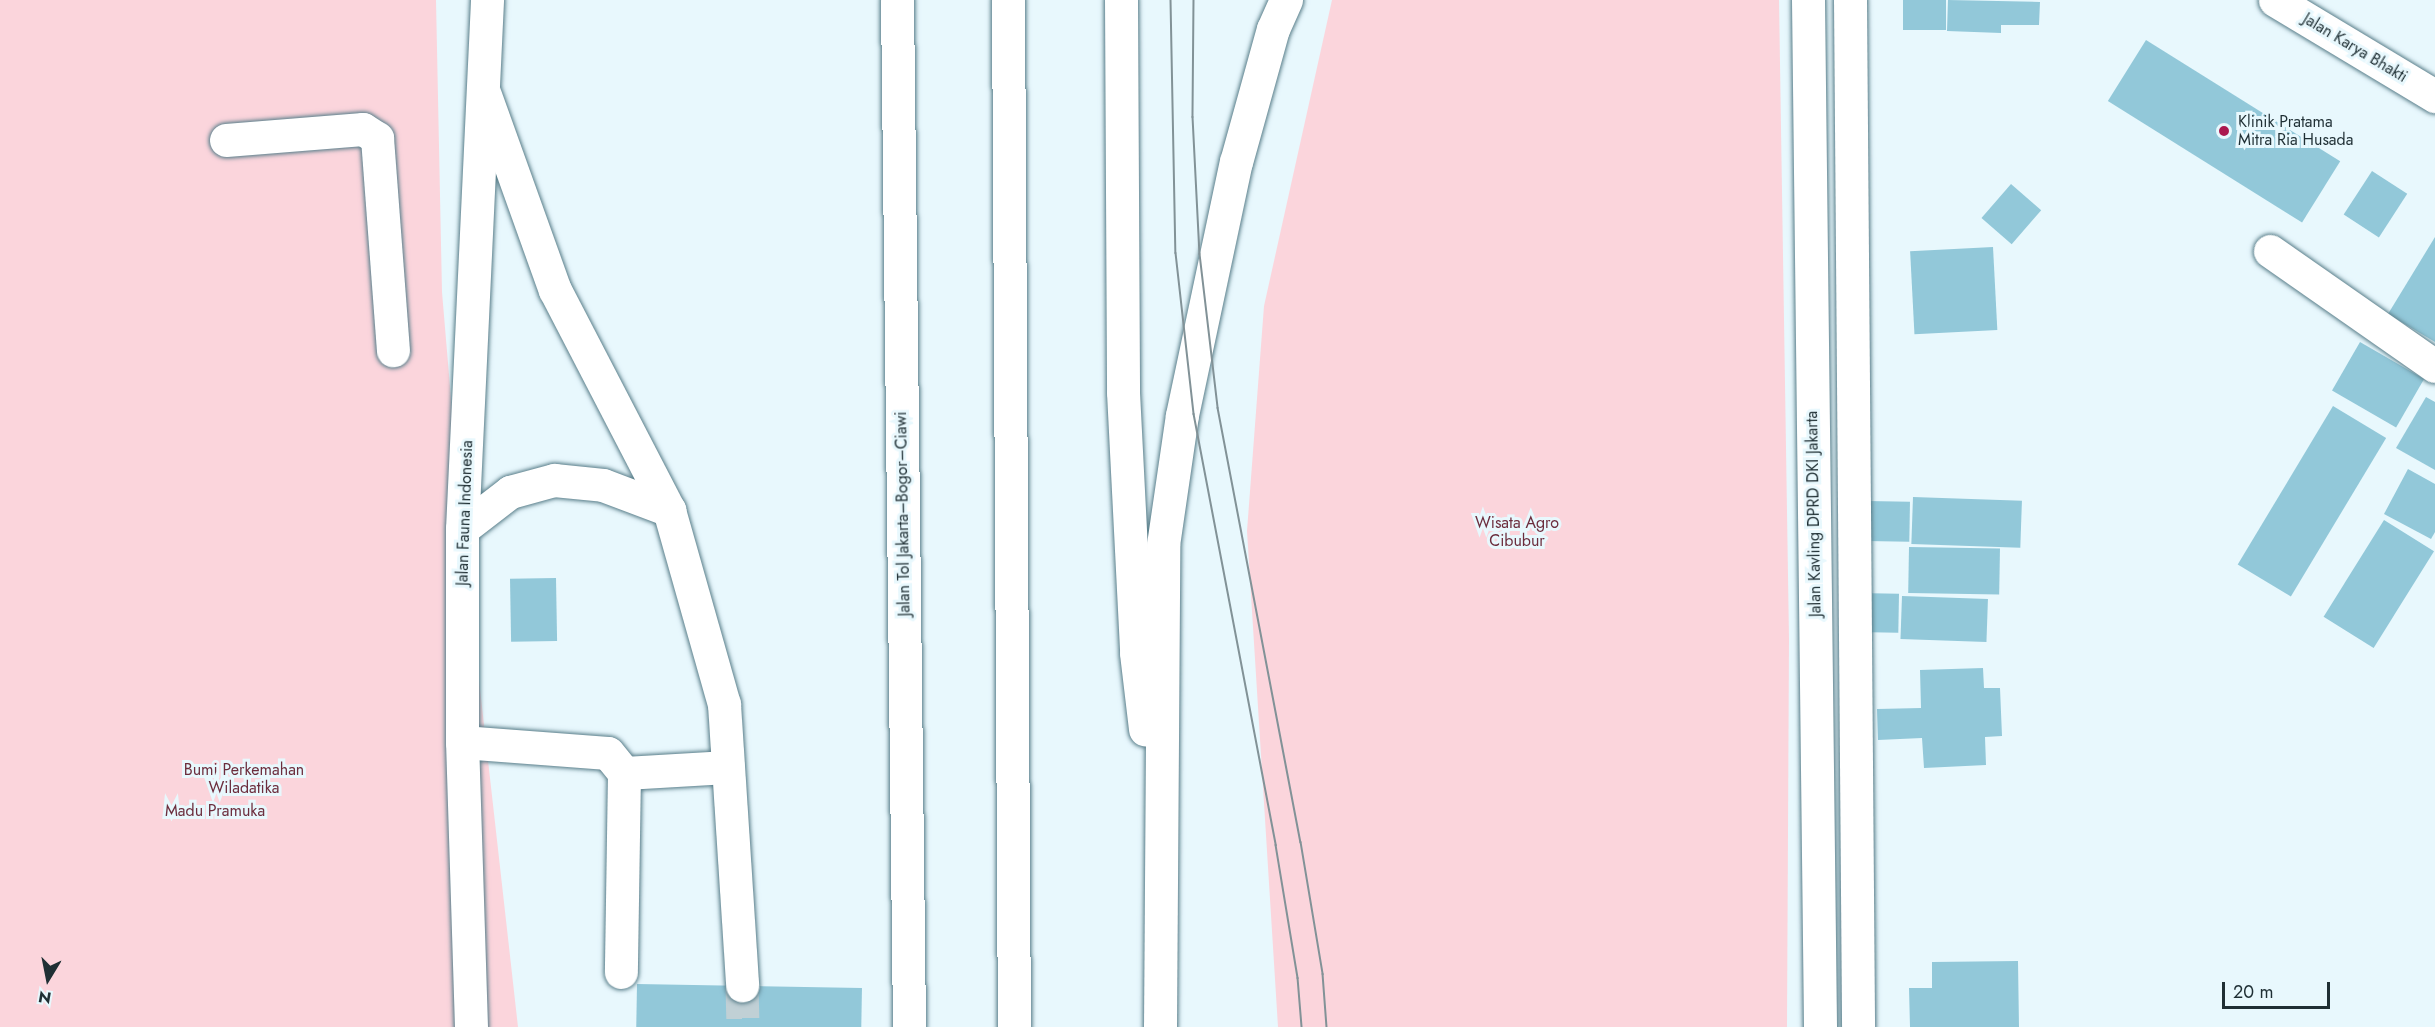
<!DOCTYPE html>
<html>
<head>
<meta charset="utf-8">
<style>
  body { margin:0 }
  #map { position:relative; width:2435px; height:1027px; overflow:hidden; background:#e8f8fd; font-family:Jost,sans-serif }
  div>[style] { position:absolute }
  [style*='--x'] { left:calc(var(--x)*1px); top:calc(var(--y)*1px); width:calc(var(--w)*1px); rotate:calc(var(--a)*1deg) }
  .green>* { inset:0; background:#fbd5dc }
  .building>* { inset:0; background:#92c8d9; transform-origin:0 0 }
  .highway-tunnel>* { height:33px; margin-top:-16.5px; transform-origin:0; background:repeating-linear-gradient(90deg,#c0d0d5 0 33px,transparent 0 49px) }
  .roads { filter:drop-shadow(0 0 2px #597e8a) drop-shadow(0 0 2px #597e8a) }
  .minor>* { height:33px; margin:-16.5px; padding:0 16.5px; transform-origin:16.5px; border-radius:16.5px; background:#fff }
  .highway>* { height:33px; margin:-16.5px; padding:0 16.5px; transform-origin:16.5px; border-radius:16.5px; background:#fff }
  .tram>* { height:1.5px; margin:-0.75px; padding:0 0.75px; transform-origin:0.75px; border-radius:0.75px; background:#829297 }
  .dots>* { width:16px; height:16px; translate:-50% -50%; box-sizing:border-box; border:3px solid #e8f8fd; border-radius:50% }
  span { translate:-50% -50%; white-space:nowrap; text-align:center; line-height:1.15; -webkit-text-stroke:6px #e8f8fd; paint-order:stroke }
  .street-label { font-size:16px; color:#1f2f34 }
  .poi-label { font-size:16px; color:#1f2f34 }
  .left { translate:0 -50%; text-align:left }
  .park-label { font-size:16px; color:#6c2d3d }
  .north { position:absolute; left:18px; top:949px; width:60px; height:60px; -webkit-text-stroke:4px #e8f8fd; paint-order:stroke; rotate:190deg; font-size:16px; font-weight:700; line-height:24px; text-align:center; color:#1f2f34 }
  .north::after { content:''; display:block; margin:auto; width:21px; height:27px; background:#1f2f34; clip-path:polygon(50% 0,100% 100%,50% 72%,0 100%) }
  .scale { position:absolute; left:2222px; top:982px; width:108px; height:27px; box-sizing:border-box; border:3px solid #1f2f34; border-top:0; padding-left:8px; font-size:18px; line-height:21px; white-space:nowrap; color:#1f2f34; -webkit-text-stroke:4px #e8f8fd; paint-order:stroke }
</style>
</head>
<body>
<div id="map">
  <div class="green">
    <i style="clip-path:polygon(0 0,436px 0,442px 292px,462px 529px,518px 1027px,0 1027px)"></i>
    <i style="clip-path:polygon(1332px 0,1779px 0,1789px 639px,1787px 1027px,1278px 1027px,1247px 531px,1264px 306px)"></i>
  </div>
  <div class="building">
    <i style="left:1903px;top:0;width:43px;height:30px"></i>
    <i style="clip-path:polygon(1948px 0,2040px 2px,2039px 25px,2001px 25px,2001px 33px,1947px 31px)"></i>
    <i style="left:2146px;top:40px;width:229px;height:72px;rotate:32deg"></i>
    <i style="left:2372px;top:171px;width:42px;height:52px;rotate:33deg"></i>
    <i style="left:2011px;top:184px;width:40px;height:45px;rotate:41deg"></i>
    <i style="clip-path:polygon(2435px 237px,2435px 342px,2388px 314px)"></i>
    <i style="left:1993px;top:247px;width:83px;height:83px;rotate:87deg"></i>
    <i style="left:2360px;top:342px;width:74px;height:56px;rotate:30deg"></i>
    <i style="clip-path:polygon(2426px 397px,2435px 402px,2435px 470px,2396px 448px)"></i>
    <i style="left:2333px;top:406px;width:62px;height:185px;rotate:31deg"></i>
    <i style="clip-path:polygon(2408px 469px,2435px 484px,2435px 532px,2431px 539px,2384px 514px)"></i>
    <i style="left:1913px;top:497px;width:109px;height:47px;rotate:2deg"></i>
    <i style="left:1867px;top:501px;width:43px;height:40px;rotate:1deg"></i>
    <i style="left:2384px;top:520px;width:59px;height:114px;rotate:32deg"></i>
    <i style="left:1909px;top:547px;width:91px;height:46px;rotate:1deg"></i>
    <i style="left:556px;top:578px;width:63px;height:46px;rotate:89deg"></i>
    <i style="left:1857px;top:593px;width:42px;height:39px;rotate:1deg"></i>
    <i style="left:1902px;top:596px;width:86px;height:43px;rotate:2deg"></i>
    <i style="clip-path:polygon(1983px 668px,1984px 688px,2000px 688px,2002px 736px,1985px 737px,1986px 765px,1924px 768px,1922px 738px,1878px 740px,1877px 709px,1921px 708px,1920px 670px)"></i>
    <i style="clip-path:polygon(2018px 961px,2019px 1027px,1910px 1027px,1909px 988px,1932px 988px,1932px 962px)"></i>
    <i style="left:637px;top:984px;width:225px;height:43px;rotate:1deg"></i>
  </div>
  <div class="highway-tunnel">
    <i style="--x:742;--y:985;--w:42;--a:88.6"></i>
  </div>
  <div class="roads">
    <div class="minor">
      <i style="--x:1808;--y:0;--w:1027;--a:89.33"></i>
      <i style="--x:1850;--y:0;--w:1027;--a:89.55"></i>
      <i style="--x:2275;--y:0;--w:187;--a:31"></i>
      <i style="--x:226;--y:140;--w:137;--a:-4.6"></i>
      <i style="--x:363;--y:129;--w:17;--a:33"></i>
      <i style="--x:377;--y:138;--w:213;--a:85.7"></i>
      <i style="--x:2270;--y:251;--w:201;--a:34.9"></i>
      <i style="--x:462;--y:742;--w:146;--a:4.3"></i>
      <i style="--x:608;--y:753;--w:26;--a:51"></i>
      <i style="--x:624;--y:773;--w:199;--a:90.9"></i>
      <i style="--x:624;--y:773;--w:104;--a:-3.3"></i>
      <i style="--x:471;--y:1027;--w:285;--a:-91.8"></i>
      <i style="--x:462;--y:742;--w:213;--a:-90"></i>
      <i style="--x:462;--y:529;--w:530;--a:-87.29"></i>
    </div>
    <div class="highway">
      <i style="--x:897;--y:0;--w:1027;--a:89.33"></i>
      <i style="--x:1008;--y:0;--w:1027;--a:89.67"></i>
      <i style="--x:1121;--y:0;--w:392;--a:89.7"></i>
      <i style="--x:1123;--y:392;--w:261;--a:87.1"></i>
      <i style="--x:1136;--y:653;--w:77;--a:83.2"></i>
      <i style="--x:485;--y:95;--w:207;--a:70.3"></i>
      <i style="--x:555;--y:290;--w:248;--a:62.6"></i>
      <i style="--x:669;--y:510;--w:202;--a:74.2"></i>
      <i style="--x:724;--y:704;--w:282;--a:86.3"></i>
      <i style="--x:462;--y:529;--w:61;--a:-37.6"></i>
      <i style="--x:510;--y:492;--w:46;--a:-15.3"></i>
      <i style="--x:554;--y:480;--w:49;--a:5.8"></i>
      <i style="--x:603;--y:485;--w:71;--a:20.7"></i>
      <i style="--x:1160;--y:1027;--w:482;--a:-89.6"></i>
      <i style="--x:1163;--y:545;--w:131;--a:-81.7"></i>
      <i style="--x:1182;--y:415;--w:259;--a:-78"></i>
      <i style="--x:1236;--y:162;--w:138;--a:-74.5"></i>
      <i style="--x:1273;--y:29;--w:32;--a:-66"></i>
    </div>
  </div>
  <div class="tram">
    <i style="--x:1171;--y:0;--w:253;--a:88.9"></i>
    <i style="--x:1176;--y:253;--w:162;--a:83.6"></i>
    <i style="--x:1194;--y:414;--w:439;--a:79.2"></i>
    <i style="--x:1276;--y:845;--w:135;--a:80.6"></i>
    <i style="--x:1298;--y:978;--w:49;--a:85.3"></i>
    <i style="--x:1194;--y:0;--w:117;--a:90.5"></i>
    <i style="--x:1193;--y:117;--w:137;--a:87.1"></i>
    <i style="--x:1200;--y:254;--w:155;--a:83.3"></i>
    <i style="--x:1218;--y:408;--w:442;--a:79.2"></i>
    <i style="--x:1301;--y:842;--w:134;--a:80.5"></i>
    <i style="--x:1323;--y:974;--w:53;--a:85.7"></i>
  </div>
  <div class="dots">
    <i style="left:2224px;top:131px;background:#ab194f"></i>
  </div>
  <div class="street-label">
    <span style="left:2355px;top:48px;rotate:31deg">Jalan Karya Bhakti</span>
    <span style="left:465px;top:513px;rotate:-88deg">Jalan Fauna Indonesia</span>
    <span style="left:903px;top:514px;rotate:-91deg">Jalan Tol Jakarta–Bogor–Ciawi</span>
    <span style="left:1814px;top:514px;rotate:-91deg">Jalan Kavling DPRD DKI Jakarta</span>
  </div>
  <div class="poi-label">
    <span class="left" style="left:2238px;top:131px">Klinik Pratama<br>Mitra Ria Husada</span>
  </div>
  <div class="park-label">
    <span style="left:1517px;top:532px">Wisata Agro<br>Cibubur</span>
    <span style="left:244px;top:779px">Bumi Perkemahan<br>Wiladatika</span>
    <span style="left:215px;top:811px">Madu Pramuka</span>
  </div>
  <div class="north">N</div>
  <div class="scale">20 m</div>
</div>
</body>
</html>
